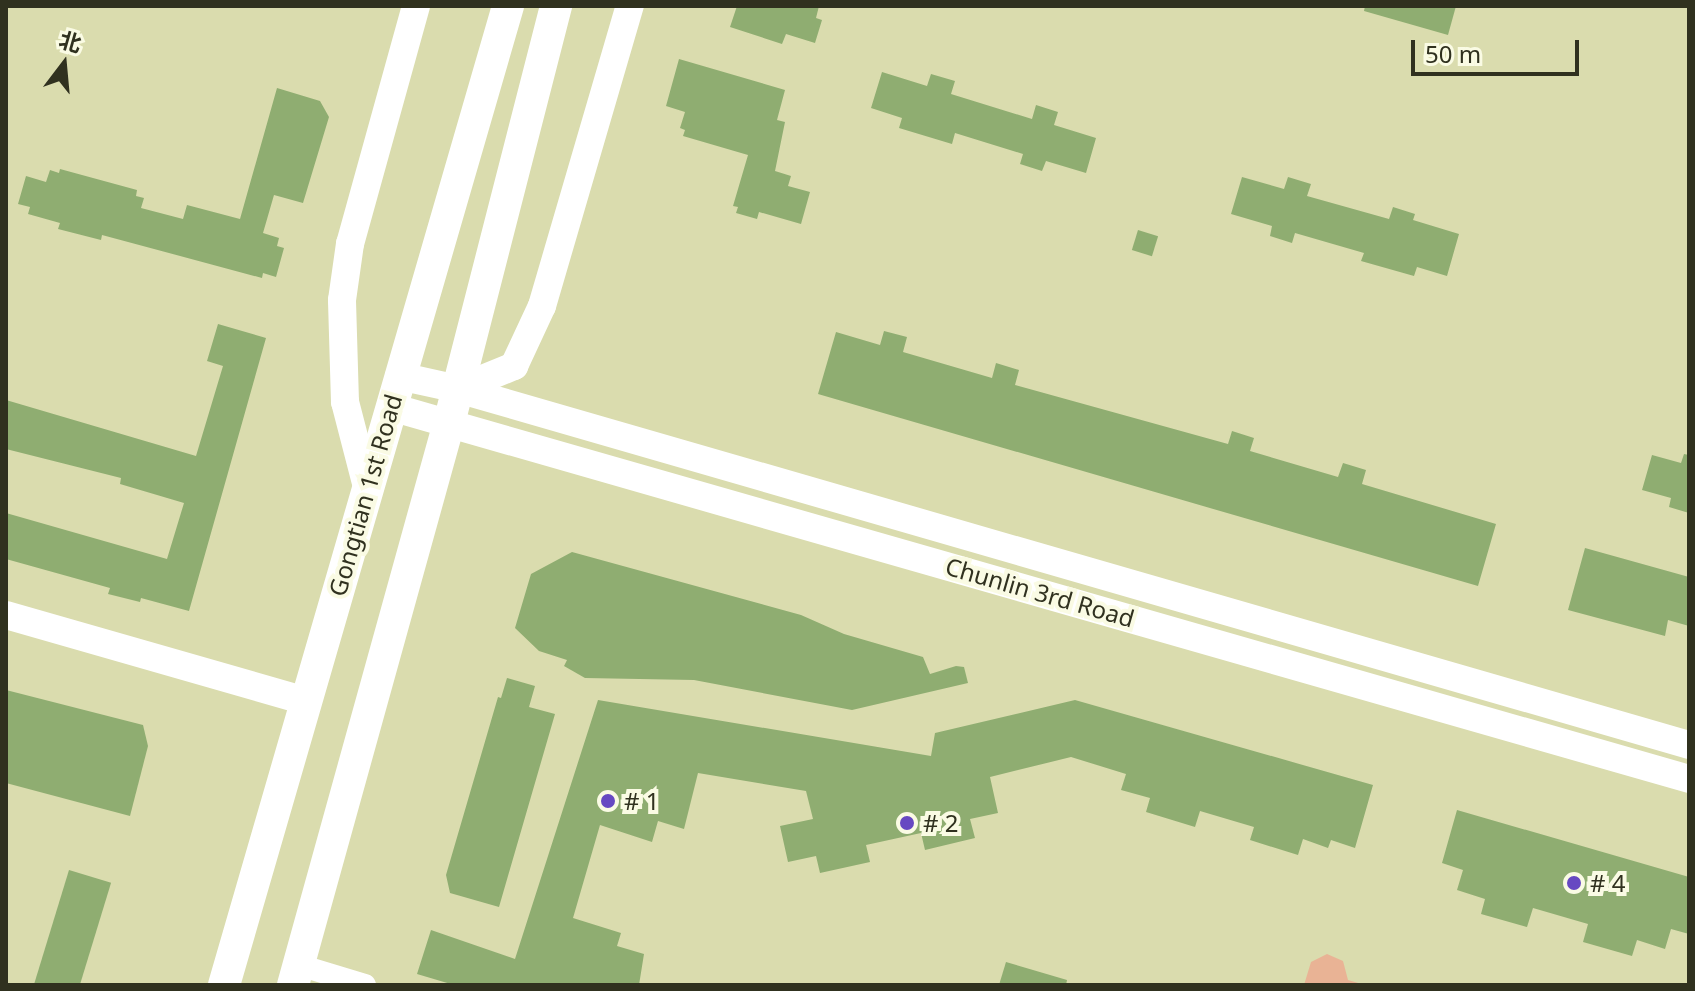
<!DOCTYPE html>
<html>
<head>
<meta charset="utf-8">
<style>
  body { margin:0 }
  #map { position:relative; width:1695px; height:991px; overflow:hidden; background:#dadcae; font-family:"Noto Sans","Noto Sans SC",sans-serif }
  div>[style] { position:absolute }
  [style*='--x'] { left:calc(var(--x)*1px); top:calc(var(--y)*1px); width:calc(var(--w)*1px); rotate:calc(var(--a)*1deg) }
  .green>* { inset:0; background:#e9b395 }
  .building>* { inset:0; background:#8fad71; transform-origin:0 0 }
  .minor>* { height:22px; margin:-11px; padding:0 11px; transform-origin:11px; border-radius:11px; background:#fff }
  .tertiary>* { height:28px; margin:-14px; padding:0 14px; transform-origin:14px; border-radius:14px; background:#fff }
  .secondary>* { height:32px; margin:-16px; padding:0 16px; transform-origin:16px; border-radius:16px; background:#fff }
  .dots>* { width:22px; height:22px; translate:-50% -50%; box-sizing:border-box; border:4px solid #fafbe4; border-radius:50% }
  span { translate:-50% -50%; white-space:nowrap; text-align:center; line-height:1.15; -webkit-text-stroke:8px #fafbe4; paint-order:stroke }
  .street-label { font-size:24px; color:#30311f }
  .poi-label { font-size:24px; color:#30311f }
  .left { translate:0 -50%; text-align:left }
  .frame { position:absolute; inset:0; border:8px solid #30311f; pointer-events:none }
  .north { position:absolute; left:24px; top:24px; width:80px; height:80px; -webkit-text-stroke:6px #fafbe4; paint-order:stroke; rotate:16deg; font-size:22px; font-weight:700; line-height:32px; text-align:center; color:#30311f }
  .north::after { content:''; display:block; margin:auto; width:28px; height:36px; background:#30311f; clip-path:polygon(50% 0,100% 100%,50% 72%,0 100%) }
  .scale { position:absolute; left:1411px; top:40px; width:168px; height:36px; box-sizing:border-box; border:4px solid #30311f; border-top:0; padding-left:10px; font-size:24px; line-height:28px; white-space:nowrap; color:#30311f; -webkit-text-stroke:6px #fafbe4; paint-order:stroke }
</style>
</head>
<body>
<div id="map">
  <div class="green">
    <i style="clip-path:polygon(1327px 954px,1343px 961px,1348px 980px,1365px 985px,1304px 985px,1311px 962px)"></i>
  </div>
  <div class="building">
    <i style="clip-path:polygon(737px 6px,819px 6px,816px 18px,822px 20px,815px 43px,786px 34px,782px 44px,730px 27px)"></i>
    <i style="clip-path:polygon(1365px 6px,1456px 6px,1448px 35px,1364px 11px)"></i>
    <i style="clip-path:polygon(679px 59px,785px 90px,777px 120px,785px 122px,775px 171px,791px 176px,788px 186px,810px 192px,801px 224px,759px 212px,757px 219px,736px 213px,738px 207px,733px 206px,748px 155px,683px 136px,685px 130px,680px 128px,685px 112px,666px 106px)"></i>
    <i style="clip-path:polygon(882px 72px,927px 86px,931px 74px,955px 81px,951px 94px,1032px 119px,1036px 105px,1058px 112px,1054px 125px,1096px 138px,1086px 173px,1046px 161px,1042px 171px,1020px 164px,1023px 154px,955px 133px,952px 144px,899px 128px,902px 118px,871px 108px)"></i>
    <i style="clip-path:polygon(277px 88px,320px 101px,329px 117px,303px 203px,274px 195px,263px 233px,279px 238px,277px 246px,284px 248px,276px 277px,263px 273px,262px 278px,102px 235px,101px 240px,58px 229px,60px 223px,28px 214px,30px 207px,18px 204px,26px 176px,46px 182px,50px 170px,59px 173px,60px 169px,137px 190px,136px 196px,144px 198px,141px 208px,183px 219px,187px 205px,240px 219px)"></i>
    <i style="clip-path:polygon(1242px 177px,1284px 189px,1288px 177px,1311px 184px,1307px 196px,1389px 219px,1393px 207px,1415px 214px,1413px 220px,1459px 234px,1447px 276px,1417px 267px,1414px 276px,1361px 261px,1364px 253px,1295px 233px,1292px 243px,1270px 236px,1272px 226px,1231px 214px)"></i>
    <i style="left:1138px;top:230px;width:21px;height:21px;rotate:17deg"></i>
    <i style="clip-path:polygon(218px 324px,266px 338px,189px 611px,141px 598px,140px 602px,108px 594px,110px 588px,6px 559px,6px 513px,167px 559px,184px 503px,120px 484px,121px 478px,6px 449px,6px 400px,196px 456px,223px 366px,207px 361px)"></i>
    <i style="clip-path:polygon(884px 331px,907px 337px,903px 352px,992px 378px,996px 363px,1019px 370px,1015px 385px,1228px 444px,1232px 431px,1254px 438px,1250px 451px,1338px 477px,1343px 463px,1366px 470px,1362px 484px,1496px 524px,1478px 586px,818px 394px,836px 332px,880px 345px)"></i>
    <i style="clip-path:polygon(1684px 454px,1689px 455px,1689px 513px,1669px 507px,1671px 498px,1642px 490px,1652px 455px,1681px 463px)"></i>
    <i style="clip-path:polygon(1585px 548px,1689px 577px,1689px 626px,1668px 620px,1665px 636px,1568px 610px)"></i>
    <i style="clip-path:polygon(572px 552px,801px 615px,844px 634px,923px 657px,930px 674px,956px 666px,964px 667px,968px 683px,852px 710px,694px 680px,585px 678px,564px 666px,567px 660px,539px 651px,515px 628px,531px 574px)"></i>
    <i style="clip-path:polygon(507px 678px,535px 686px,529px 707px,555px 714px,499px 907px,450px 893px,446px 875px,498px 697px,501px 698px)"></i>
    <i style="clip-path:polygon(6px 690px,143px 725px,148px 746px,130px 816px,6px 783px)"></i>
    <i style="clip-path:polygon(598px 700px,931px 756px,935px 733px,1075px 700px,1373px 785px,1355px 848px,1331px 840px,1328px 848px,1303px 839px,1298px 855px,1250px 840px,1254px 827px,1200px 811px,1195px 827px,1146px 812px,1150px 798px,1121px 790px,1126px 774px,1071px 757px,990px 777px,998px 813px,970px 819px,975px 838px,925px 850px,921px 833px,866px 845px,870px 862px,820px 873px,816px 856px,788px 862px,780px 826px,813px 819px,806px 791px,698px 773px,684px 829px,658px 821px,652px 842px,600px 825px,573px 918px,621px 933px,617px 946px,644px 954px,639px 985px,454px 985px,417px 974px,431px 930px,515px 959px)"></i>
    <i style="clip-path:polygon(1457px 810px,1689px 877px,1689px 934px,1671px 929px,1665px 949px,1637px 940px,1632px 956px,1583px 942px,1588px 924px,1533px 908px,1527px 927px,1481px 914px,1485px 899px,1457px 890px,1463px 870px,1442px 863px)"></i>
    <i style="left:69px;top:870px;width:44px;height:120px;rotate:17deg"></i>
    <i style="clip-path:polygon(1006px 962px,1067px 980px,1066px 985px,999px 985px)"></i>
  </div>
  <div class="minor">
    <i style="--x:299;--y:965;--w:69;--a:16.9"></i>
  </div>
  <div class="tertiary">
    <i style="--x:399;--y:376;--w:60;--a:12.4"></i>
    <i style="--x:458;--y:389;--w:1281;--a:16.13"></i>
    <i style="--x:458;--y:389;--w:61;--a:-22.3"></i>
    <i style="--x:514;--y:366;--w:66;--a:-65"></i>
    <i style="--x:542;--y:306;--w:313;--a:-73.7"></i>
    <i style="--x:391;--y:407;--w:1350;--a:15.99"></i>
    <i style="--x:367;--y:487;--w:88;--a:-104.5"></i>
    <i style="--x:345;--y:402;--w:102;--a:-91.7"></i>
    <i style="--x:342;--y:300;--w:57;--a:-81.9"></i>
    <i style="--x:350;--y:244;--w:247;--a:-74.5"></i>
    <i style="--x:6;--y:615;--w:311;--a:16"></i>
  </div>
  <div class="secondary">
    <i style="--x:224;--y:985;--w:1019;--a:-73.82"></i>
    <i style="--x:293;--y:985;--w:583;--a:-74.49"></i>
    <i style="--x:449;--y:423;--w:431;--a:-75.6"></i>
  </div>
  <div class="dots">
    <i style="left:608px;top:801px;background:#6749c2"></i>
    <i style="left:907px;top:823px;background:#6749c2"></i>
    <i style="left:1574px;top:883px;background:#6749c2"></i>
  </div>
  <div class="street-label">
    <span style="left:365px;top:495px;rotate:-74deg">Gongtian 1st Road</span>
    <span style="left:1040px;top:592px;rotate:16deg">Chunlin 3rd Road</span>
  </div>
  <div class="poi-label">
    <span class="left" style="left:624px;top:801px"># 1</span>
    <span class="left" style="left:923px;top:823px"># 2</span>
    <span class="left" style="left:1590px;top:883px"># 4</span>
  </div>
  <div class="frame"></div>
  <div class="north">北</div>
  <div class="scale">50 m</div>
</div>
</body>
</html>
